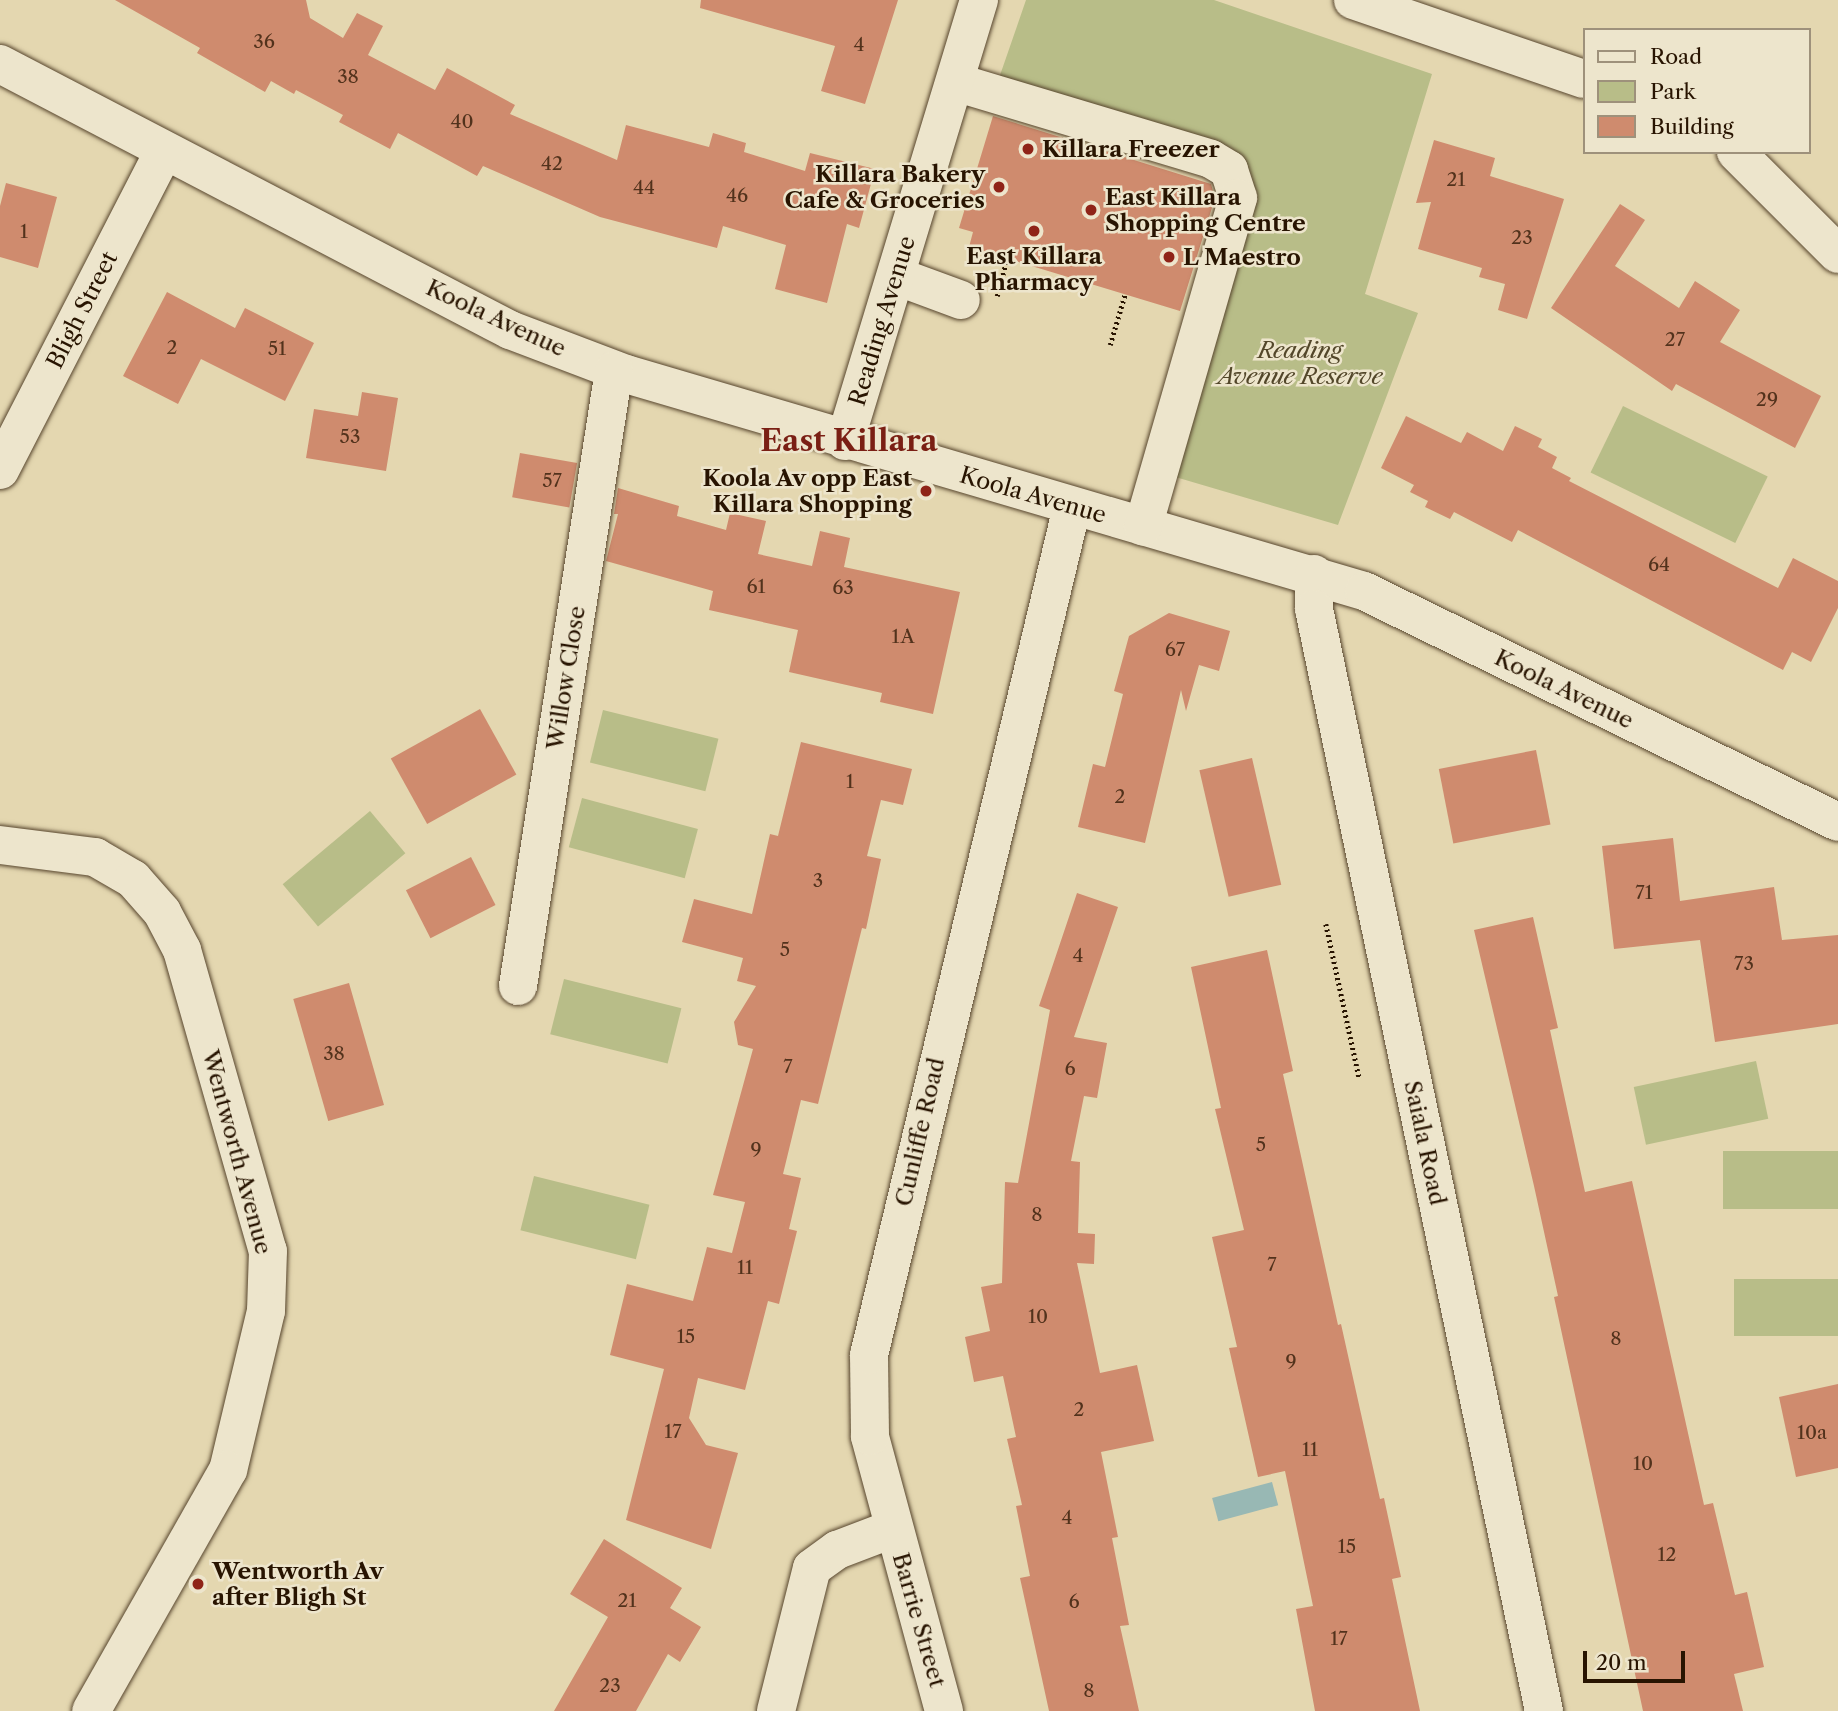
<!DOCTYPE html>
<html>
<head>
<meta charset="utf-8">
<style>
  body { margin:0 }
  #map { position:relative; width:1838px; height:1711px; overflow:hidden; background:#e4d7b0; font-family:"Libre Caslon Text",serif }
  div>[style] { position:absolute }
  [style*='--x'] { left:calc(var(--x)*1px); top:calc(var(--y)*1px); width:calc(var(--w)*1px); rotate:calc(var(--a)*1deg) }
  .green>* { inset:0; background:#b8bd88; transform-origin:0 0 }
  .water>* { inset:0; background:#98b8b4; transform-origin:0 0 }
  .building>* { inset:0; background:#cf8b6e; transform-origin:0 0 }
  .path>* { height:4.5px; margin-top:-2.25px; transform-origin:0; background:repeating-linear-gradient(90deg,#281401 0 2px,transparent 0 5.5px) }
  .roads { filter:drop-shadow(0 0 2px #57452d) drop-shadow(0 0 2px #57452d) }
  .minor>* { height:38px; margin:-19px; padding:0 19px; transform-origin:19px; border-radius:19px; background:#ede5cc }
  .dots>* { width:19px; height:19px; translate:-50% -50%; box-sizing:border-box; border:4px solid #ede5cc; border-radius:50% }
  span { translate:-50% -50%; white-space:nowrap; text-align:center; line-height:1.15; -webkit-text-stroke:5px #ede5cc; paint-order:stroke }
  .number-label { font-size:19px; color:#52321c }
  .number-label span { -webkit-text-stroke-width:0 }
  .poi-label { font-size:23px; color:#281401; font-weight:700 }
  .left { translate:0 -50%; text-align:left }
  .right { translate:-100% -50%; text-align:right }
  .street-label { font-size:23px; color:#281401 }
  .park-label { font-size:23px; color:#53472a; font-style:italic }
  .district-label { font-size:30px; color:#7a1f14; font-weight:700 }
  .legend { position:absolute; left:1583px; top:28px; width:228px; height:126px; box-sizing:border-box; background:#ede5cc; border:2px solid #9e917b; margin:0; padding:9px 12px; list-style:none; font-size:21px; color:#281401 }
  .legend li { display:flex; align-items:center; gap:14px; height:35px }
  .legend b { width:35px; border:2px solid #9e917b }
  .scale { position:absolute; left:1583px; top:1651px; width:102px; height:32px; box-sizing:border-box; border:4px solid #281401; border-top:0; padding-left:9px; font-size:21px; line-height:24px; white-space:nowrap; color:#281401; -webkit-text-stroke:5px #ede5cc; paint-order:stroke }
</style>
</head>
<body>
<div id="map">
  <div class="green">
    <i style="clip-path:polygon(1026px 0,1214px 0,1432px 74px,1365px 294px,1418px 313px,1338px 525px,1172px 476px,1241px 167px,998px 81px)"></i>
    <i style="left:1623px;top:406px;width:161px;height:74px;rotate:26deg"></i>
    <i style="left:603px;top:710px;width:119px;height:54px;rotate:14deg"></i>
    <i style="left:582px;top:798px;width:120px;height:51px;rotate:15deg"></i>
    <i style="left:370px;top:811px;width:55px;height:114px;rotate:50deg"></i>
    <i style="left:564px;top:979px;width:121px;height:57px;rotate:14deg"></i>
    <i style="left:1756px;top:1061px;width:59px;height:125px;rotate:78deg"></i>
    <i style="left:1838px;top:1151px;width:58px;height:115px;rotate:90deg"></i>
    <i style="left:534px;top:1176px;width:119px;height:56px;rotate:14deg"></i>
    <i style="left:1838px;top:1279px;width:57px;height:104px;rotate:90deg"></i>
  </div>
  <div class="water">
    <i style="left:1272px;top:1482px;width:24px;height:62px;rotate:75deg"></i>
  </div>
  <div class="building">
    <i style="clip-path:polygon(115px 0,306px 0,310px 18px,343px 38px,357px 13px,383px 26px,368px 55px,435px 90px,447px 68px,515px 105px,510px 114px,617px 160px,626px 125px,709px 147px,713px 133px,746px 143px,744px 152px,805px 171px,810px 153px,875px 169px,859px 228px,847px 224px,827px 303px,775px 289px,786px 245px,723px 226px,717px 248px,600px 217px,483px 166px,477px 176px,398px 133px,390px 149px,339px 122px,343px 115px,296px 90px,294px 94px,271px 81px,265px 92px,197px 53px,200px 48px)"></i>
    <i style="clip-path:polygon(701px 0,898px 0,865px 104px,821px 91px,835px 46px,700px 8px)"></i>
    <i style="clip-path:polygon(993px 116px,1211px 184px,1215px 198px,1180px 311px,969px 247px,973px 232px,959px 228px)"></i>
    <i style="clip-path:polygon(1434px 140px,1495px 158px,1490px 176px,1564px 199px,1527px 319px,1498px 310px,1505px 284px,1479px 277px,1482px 268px,1418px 249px,1431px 202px,1416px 203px)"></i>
    <i style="clip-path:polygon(6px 183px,57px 197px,38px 268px,0 257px,0 206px)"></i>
    <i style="clip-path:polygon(1620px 204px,1645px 220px,1615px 266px,1679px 308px,1695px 281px,1740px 310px,1720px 342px,1821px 396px,1795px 448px,1676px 384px,1672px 391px,1551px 308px)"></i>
    <i style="clip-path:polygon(167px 292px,235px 328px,245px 308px,314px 343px,285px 401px,201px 359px,178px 404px,123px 376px)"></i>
    <i style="clip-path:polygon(362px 392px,398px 398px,386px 471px,306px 458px,314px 409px,358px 416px)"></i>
    <i style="clip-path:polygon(1406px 416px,1461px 443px,1467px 432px,1503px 451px,1515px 426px,1542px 439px,1538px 447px,1557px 457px,1552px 468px,1571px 478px,1569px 481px,1778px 588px,1793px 558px,1838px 581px,1838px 608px,1811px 662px,1792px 652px,1783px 670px,1518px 530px,1512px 542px,1454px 512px,1450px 519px,1425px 507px,1428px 501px,1410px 492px,1414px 485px,1381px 468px)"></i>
    <i style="left:520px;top:453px;width:58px;height:45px;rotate:10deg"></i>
    <i style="clip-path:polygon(618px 488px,679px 506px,677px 516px,726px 530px,730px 513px,766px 521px,758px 554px,812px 566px,820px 531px,850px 538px,844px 567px,960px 592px,933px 714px,880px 702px,882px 693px,789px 672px,798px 630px,709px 610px,713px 591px,606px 561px,618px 514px,614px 514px)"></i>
    <i style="clip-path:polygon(1169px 613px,1230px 631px,1219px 671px,1199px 665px,1186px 711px,1181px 690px,1145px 843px,1078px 827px,1093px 764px,1105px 767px,1123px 694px,1114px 691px,1129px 636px)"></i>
    <i style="left:480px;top:709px;width:75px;height:102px;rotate:61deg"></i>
    <i style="clip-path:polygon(801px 742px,912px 769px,903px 805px,881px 800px,867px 856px,881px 859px,866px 929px,862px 928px,818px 1104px,801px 1100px,783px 1174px,801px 1178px,789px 1229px,797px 1231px,779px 1304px,768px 1301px,745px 1390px,698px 1378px,689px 1418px,706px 1445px,738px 1453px,711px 1549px,626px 1520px,664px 1369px,610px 1355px,627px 1284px,693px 1301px,707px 1247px,732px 1253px,745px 1202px,713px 1195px,753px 1049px,738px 1045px,734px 1022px,756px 986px,737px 981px,743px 958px,682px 942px,694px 899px,752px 914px,770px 834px,778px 836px)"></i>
    <i style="left:1536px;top:750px;width:76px;height:99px;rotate:79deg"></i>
    <i style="left:1252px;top:758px;width:130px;height:54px;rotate:77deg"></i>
    <i style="clip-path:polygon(1673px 838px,1680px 901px,1774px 887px,1782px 940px,1838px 935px,1838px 1024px,1715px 1042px,1700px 940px,1614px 949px,1602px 846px)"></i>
    <i style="left:471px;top:857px;width:54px;height:73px;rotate:63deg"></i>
    <i style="clip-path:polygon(1077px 893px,1118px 907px,1074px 1037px,1107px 1043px,1097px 1098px,1084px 1096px,1071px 1161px,1080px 1162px,1078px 1233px,1095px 1234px,1094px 1264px,1077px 1263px,1100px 1373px,1137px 1365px,1154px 1441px,1101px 1452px,1118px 1537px,1112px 1538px,1129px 1625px,1120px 1626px,1139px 1711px,1049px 1711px,1020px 1578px,1030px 1576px,1016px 1506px,1022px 1505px,1007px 1439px,1016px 1437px,1003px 1376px,974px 1382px,965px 1337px,990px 1331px,981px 1287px,1002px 1283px,1005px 1182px,1018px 1183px,1050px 1010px,1039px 1006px)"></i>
    <i style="clip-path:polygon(1533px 917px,1558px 1028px,1550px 1030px,1585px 1192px,1632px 1181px,1704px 1505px,1713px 1503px,1735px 1595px,1747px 1592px,1764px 1667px,1734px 1674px,1743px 1711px,1643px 1711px,1554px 1297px,1558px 1296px,1534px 1186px,1474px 930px)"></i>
    <i style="clip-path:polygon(1267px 950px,1293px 1071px,1283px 1074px,1338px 1325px,1341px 1324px,1380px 1499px,1384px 1498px,1401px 1577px,1392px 1579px,1420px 1711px,1315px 1711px,1296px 1609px,1313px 1606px,1285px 1471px,1258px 1477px,1229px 1348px,1237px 1347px,1212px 1237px,1244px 1230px,1215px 1109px,1221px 1108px,1191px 967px)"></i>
    <i style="left:349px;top:983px;width:127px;height:58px;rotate:74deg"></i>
    <i style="clip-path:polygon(1838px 1384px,1838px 1468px,1796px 1477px,1779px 1397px)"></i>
    <i style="clip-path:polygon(604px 1539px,682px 1588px,670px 1608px,701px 1627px,680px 1662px,668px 1654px,636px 1711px,554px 1711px,608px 1617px,570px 1594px)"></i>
  </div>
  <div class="path">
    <i style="--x:997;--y:296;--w:38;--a:-75"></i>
    <i style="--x:1110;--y:345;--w:53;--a:-73.6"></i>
    <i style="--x:1326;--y:924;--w:157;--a:77.8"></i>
  </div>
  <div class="roads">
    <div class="minor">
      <i style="--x:1353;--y:0;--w:244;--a:18.9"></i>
      <i style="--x:0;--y:64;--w:575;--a:27.55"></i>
      <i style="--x:510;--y:330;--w:124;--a:20.8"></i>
      <i style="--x:626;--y:374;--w:769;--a:16.39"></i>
      <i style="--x:1364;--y:591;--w:527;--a:25.98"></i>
      <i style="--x:955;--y:82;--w:267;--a:16.7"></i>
      <i style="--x:1211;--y:159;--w:21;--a:31"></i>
      <i style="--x:1229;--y:170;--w:29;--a:72"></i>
      <i style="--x:1238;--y:198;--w:342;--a:106.1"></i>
      <i style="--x:1736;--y:152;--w:144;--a:45"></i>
      <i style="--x:896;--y:276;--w:69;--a:20.3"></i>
      <i style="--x:845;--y:441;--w:461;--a:-73.1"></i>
      <i style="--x:0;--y:470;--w:359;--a:-62.8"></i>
      <i style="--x:1314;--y:574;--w:35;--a:90"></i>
      <i style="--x:1314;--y:609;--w:1126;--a:78.21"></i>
      <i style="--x:0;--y:845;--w:96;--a:7.2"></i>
      <i style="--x:95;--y:857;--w:44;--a:30.1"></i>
      <i style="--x:133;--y:879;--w:44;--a:48.7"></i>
      <i style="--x:162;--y:912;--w:43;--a:62.2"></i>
      <i style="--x:182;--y:950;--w:313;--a:74.1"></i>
      <i style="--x:268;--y:1251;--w:60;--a:91.9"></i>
      <i style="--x:266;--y:1311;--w:163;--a:103.4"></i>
      <i style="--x:228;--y:1470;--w:277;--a:119.6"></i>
      <i style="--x:518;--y:986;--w:623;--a:-81.14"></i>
      <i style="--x:776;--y:1711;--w:147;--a:-75.9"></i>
      <i style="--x:812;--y:1568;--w:31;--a:-36"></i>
      <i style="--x:837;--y:1550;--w:59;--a:-20.9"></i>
      <i style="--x:944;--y:1711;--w:285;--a:-105.1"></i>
      <i style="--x:870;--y:1436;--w:81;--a:-90.7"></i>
      <i style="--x:869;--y:1355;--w:872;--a:-76.54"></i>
    </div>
  </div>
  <div class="dots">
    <i style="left:1028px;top:149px;background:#8f2418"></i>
    <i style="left:999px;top:187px;background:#8f2418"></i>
    <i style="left:1091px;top:210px;background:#8f2418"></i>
    <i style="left:1034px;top:231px;background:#8f2418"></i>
    <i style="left:1169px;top:257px;background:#8f2418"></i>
    <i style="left:926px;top:491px;background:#8f2418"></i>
    <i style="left:198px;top:1584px;background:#8f2418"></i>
  </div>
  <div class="number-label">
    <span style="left:264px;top:42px">36</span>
    <span style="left:859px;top:45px">4</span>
    <span style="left:348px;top:77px">38</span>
    <span style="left:462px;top:122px">40</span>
    <span style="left:552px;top:164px">42</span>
    <span style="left:1456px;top:180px">21</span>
    <span style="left:644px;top:188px">44</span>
    <span style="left:737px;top:196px">46</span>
    <span style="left:24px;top:232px">1</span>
    <span style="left:1522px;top:238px">23</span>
    <span style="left:1675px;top:340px">27</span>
    <span style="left:172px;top:348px">2</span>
    <span style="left:277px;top:349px">51</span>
    <span style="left:1767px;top:400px">29</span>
    <span style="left:350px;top:437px">53</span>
    <span style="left:552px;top:481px">57</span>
    <span style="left:1659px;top:565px">64</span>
    <span style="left:756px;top:587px">61</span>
    <span style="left:843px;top:588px">63</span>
    <span style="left:903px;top:637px">1A</span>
    <span style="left:1175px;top:650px">67</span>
    <span style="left:850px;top:782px">1</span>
    <span style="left:1120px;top:797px">2</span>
    <span style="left:818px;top:881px">3</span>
    <span style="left:1644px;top:893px">71</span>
    <span style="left:785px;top:950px">5</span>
    <span style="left:1078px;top:956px">4</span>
    <span style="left:1744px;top:964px">73</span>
    <span style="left:334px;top:1054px">38</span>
    <span style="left:788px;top:1067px">7</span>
    <span style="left:1070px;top:1069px">6</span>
    <span style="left:1261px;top:1145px">5</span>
    <span style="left:756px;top:1150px">9</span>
    <span style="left:1037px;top:1215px">8</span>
    <span style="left:1272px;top:1265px">7</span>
    <span style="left:745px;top:1268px">11</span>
    <span style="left:1038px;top:1317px">10</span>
    <span style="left:686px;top:1337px">15</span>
    <span style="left:1616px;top:1339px">8</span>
    <span style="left:1291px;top:1362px">9</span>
    <span style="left:1079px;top:1410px">2</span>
    <span style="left:673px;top:1432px">17</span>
    <span style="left:1812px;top:1433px">10a</span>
    <span style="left:1310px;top:1450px">11</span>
    <span style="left:1643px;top:1464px">10</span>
    <span style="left:1067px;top:1518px">4</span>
    <span style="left:1347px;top:1547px">15</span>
    <span style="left:1667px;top:1555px">12</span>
    <span style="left:627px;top:1601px">21</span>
    <span style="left:1074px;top:1602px">6</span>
    <span style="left:1339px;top:1639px">17</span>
    <span style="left:610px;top:1686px">23</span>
    <span style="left:1089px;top:1691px">8</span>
  </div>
  <div class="poi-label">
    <span class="left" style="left:1042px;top:149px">Killara Freezer</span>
    <span class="right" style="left:985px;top:187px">Killara Bakery<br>Cafe &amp; Groceries</span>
    <span class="left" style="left:1105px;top:210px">East Killara<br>Shopping Centre</span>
    <span style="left:1034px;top:269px">East Killara<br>Pharmacy</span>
    <span class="left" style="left:1183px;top:257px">L Maestro</span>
    <span class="right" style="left:912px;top:491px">Koola Av opp East<br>Killara Shopping</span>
    <span class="left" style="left:212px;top:1584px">Wentworth Av<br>after Bligh St</span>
  </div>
  <div class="street-label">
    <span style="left:82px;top:310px;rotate:-63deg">Bligh Street</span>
    <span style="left:496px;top:318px;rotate:25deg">Koola Avenue</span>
    <span style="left:882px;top:321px;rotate:-73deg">Reading Avenue</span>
    <span style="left:1033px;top:495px;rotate:16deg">Koola Avenue</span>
    <span style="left:566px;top:678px;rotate:-81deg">Willow Close</span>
    <span style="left:1564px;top:689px;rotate:26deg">Koola Avenue</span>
    <span style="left:920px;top:1132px;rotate:-77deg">Cunliffe Road</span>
    <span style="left:1425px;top:1143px;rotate:78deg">Saiala Road</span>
    <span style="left:237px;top:1152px;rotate:75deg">Wentworth Avenue</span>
    <span style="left:919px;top:1620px;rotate:74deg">Barrie Street</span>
  </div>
  <div class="park-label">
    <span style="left:1300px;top:363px">Reading<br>Avenue Reserve</span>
  </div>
  <div class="district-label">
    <span style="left:849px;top:441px">East Killara</span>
  </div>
  <ul class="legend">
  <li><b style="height:9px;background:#ede5cc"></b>Road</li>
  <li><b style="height:19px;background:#b8bd88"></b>Park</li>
  <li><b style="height:19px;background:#cf8b6e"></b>Building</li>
  </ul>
  <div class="scale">20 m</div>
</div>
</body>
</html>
